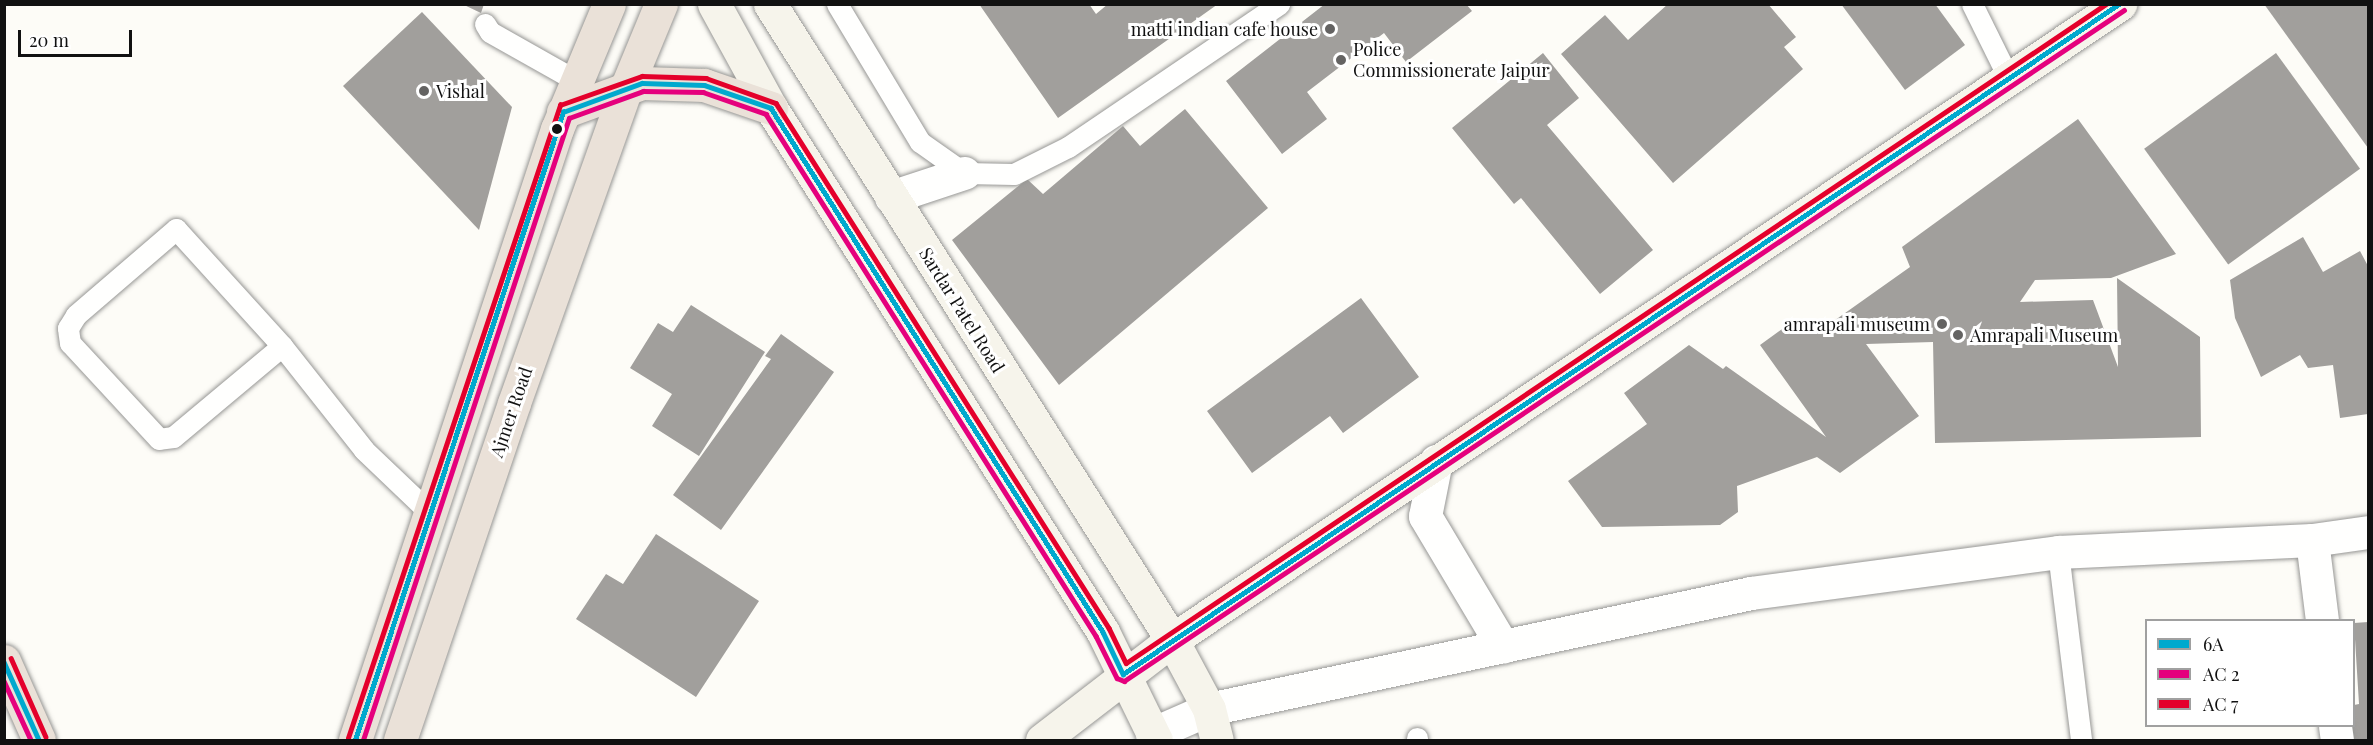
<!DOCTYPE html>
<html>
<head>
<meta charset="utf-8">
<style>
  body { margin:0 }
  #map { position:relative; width:2373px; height:745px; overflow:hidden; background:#fdfcf7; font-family:"Playfair Display",serif }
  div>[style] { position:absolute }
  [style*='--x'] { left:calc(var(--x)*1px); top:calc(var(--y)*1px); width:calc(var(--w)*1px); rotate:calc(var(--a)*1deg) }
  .building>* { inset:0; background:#a19f9c; transform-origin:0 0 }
  .roads { filter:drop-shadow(0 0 2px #979795) drop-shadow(0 0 2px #979795) }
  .lane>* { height:21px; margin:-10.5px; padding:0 10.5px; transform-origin:10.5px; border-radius:10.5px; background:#fffffe }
  .street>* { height:33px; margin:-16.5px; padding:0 16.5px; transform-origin:16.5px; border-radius:16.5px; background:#fffffe }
  .secondary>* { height:33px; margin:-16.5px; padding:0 16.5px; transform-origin:16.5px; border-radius:16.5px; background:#f6f4eb }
  .highway>* { height:33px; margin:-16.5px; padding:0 16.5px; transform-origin:16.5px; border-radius:16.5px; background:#eae1d8 }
  .bus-1>* { height:4.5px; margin:-2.25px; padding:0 2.25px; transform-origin:2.25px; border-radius:2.25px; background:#00a9ce }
  .bus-2>* { height:4.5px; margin:-2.25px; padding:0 2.25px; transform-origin:2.25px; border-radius:2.25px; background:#e5007d }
  .bus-3>* { height:4.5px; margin:-2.25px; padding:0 2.25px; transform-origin:2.25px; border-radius:2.25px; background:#e4002b }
  .dots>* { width:16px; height:16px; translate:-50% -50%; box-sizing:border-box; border:3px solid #fff; border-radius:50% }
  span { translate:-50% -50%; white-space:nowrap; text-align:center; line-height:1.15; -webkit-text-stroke:6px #fff; paint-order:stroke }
  .poi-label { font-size:18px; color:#111 }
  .right { translate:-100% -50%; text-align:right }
  .left { translate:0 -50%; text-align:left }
  .street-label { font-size:18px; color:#111 }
  .frame { position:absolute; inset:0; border:6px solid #111; pointer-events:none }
  .legend { position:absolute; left:2145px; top:619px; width:210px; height:108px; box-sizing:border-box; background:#fff; border:2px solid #a0a0a0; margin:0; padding:8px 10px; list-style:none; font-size:18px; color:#111 }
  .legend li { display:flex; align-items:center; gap:12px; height:30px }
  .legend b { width:30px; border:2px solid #a0a0a0 }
  .scale { position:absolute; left:18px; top:30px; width:114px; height:27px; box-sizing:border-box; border:3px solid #111; border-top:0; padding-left:8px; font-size:18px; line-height:21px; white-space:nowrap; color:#111; -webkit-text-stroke:4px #fff; paint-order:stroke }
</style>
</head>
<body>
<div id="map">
  <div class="building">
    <i style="clip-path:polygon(462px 4px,484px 4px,481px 13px)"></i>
    <i style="clip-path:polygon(979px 4px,1089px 4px,1096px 14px,1108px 4px,1218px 4px,1058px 118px)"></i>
    <i style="clip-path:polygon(1325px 4px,1466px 4px,1472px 11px,1406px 62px,1384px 33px,1307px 92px,1327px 119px,1282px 154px,1226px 81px)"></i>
    <i style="clip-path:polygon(1668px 4px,1768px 4px,1796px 37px,1784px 47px,1803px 69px,1673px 183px,1561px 54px,1605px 15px,1628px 40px)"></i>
    <i style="clip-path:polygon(1841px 4px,1935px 4px,1965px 45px,1905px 90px)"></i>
    <i style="clip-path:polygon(2264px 4px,2368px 4px,2368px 148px)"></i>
    <i style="clip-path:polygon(422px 12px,512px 107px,479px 230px,343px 86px)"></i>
    <i style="clip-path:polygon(1543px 53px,1579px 98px,1547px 125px,1653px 250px,1600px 294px,1521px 198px,1514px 204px,1452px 128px)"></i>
    <i style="left:2276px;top:53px;width:143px;height:163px;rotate:54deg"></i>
    <i style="clip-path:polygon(1185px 109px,1268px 208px,1059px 385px,952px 240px,1027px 179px,1043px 194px,1123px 126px,1140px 146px)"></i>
    <i style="clip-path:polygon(2078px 119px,2176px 254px,2111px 278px,2035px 280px,2020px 302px,2093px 300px,2118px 367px,2117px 278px,2200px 337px,2201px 437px,1935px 443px,1933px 342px,1866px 344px,1919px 416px,1840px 473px,1817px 457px,1737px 486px,1738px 512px,1720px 525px,1602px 527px,1568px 481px,1647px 424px,1624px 393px,1689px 345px,1723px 369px,1726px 366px,1826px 437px,1760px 345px,1789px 324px,1831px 323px,1910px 267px,1902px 247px)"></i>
    <i style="clip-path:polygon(2303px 237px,2323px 272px,2360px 251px,2368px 266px,2368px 414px,2340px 418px,2333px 365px,2308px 368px,2300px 355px,2261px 377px,2235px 318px,2230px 280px)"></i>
    <i style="clip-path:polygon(1361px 298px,1419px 377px,1343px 433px,1330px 416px,1252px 473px,1207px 411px)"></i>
    <i style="clip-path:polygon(691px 305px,765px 352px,699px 456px,652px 426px,672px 394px,630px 368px,658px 323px,673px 332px)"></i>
    <i style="clip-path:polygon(781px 334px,834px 372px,721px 530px,673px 495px,771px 359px,765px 356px)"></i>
    <i style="clip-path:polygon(656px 534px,759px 601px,696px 697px,576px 619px,606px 574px,623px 584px)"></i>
    <i style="clip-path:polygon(2368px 622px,2368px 740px,2348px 740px,2346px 726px,2354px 726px,2354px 705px,2359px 704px,2354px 623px)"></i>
  </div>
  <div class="roads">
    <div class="lane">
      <i style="--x:837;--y:4;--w:161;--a:59"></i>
      <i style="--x:920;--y:142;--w:54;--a:35.2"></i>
      <i style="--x:964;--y:173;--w:50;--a:1.1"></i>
      <i style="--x:1014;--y:174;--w:60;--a:-26.6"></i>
      <i style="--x:1068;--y:147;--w:255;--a:-34.1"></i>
      <i style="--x:1972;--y:4;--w:84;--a:63.7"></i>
      <i style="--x:485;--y:24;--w:9;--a:58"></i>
      <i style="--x:490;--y:32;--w:100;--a:29.4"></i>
      <i style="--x:282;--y:346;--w:142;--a:140.1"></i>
      <i style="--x:173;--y:437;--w:14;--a:172"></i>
      <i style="--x:159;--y:439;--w:131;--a:-132.8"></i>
      <i style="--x:70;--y:343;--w:15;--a:-98"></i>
      <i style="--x:68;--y:328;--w:15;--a:-58"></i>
      <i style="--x:76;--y:315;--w:132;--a:-40.7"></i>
      <i style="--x:176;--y:229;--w:158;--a:47.8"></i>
      <i style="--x:282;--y:346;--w:132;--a:51.7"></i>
      <i style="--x:364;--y:450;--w:90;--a:43.6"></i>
      <i style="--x:2058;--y:552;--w:189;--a:83"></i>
      <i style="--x:1417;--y:738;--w:2;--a:90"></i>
    </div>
    <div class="street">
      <i style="--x:891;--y:197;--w:77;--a:-18.2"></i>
      <i style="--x:1436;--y:461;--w:56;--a:101.3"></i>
      <i style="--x:1425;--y:516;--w:152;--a:59.2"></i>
      <i style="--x:2312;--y:540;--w:81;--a:82.9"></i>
      <i style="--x:2335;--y:726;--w:14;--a:82"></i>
      <i style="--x:1152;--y:734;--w:62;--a:-23.7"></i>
      <i style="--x:1209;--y:709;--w:554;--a:-12.08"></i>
      <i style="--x:1751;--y:593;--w:310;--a:-7.6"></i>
      <i style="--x:2058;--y:552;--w:254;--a:-2.7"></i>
      <i style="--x:2312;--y:540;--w:57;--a:-8.1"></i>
    </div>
    <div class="secondary">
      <i style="--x:714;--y:4;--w:119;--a:61.3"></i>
      <i style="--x:771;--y:108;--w:620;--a:57.64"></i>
      <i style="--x:1103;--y:632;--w:120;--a:63.9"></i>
      <i style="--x:770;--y:4;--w:752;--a:57.7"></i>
      <i style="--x:1172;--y:640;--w:78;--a:61.8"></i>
      <i style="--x:1209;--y:709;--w:32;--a:76"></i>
      <i style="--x:1042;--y:740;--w:164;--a:-37.6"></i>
      <i style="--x:1172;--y:640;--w:1142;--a:-33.86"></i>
    </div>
    <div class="highway">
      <i style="--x:563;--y:112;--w:84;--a:-20.2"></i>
      <i style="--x:642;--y:83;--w:62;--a:1.8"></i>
      <i style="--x:704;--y:85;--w:71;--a:18.9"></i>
      <i style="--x:4;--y:661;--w:86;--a:66.1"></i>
      <i style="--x:355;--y:740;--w:644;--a:-71.71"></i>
      <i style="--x:557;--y:129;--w:135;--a:-67.4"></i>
      <i style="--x:400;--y:740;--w:356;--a:-71.3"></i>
      <i style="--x:514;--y:403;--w:337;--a:-70.4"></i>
      <i style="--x:627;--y:86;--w:89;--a:-67.5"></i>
    </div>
  </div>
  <div class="bus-1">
    <i style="--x:4;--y:662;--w:85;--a:65.8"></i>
    <i style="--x:355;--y:740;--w:662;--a:-71.67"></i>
    <i style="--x:563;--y:112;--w:84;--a:-20.2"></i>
    <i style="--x:642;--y:83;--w:62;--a:1.8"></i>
    <i style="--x:704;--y:85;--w:71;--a:18.9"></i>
    <i style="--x:771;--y:108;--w:620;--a:57.64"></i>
    <i style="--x:1103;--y:632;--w:47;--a:64.5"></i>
    <i style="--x:1123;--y:674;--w:1200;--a:-33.93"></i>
  </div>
  <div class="bus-2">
    <i style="--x:4;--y:681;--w:65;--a:65.4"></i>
    <i style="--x:363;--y:740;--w:655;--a:-71.68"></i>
    <i style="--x:569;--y:118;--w:79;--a:-20"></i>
    <i style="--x:643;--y:91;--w:60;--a:1"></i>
    <i style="--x:703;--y:92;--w:67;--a:19.2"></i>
    <i style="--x:766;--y:114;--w:618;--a:57.7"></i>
    <i style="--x:1096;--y:636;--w:47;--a:63.4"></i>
    <i style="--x:1117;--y:678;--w:8;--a:23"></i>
    <i style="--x:1124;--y:681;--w:1204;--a:-33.86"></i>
  </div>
  <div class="bus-3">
    <i style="--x:11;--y:658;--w:86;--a:66.1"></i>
    <i style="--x:348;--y:738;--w:668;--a:-71.48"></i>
    <i style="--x:560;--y:105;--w:87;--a:-19.5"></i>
    <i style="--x:642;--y:76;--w:64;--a:1.8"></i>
    <i style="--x:706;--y:78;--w:74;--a:19.7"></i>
    <i style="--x:776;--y:103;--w:622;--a:57.61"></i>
    <i style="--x:1109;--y:628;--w:39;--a:64"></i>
    <i style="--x:1126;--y:663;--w:1181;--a:-33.92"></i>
  </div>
  <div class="dots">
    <i style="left:1330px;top:29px;background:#646362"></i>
    <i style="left:1341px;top:60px;background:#646362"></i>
    <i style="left:424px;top:91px;background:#646362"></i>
    <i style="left:557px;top:129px;background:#111"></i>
    <i style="left:1942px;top:324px;background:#646362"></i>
    <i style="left:1958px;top:335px;background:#646362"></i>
  </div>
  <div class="poi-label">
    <span class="right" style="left:1318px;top:29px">matti indian cafe house</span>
    <span class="left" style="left:1353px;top:60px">Police<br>Commissionerate Jaipur</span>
    <span class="left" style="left:436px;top:91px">Vishal</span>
    <span class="right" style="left:1930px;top:324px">amrapali museum</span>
    <span class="left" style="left:1970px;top:335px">Amrapali Museum</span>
  </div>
  <div class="street-label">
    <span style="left:962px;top:310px;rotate:58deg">Sardar Patel Road</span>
    <span style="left:511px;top:412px;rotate:-71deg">Ajmer Road</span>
  </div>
  <div class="frame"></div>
  <ul class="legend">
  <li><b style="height:8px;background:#00a9ce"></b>6A</li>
  <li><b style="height:8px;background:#e5007d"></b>AC 2</li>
  <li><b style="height:8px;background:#e4002b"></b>AC 7</li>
  </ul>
  <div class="scale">20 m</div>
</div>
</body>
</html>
